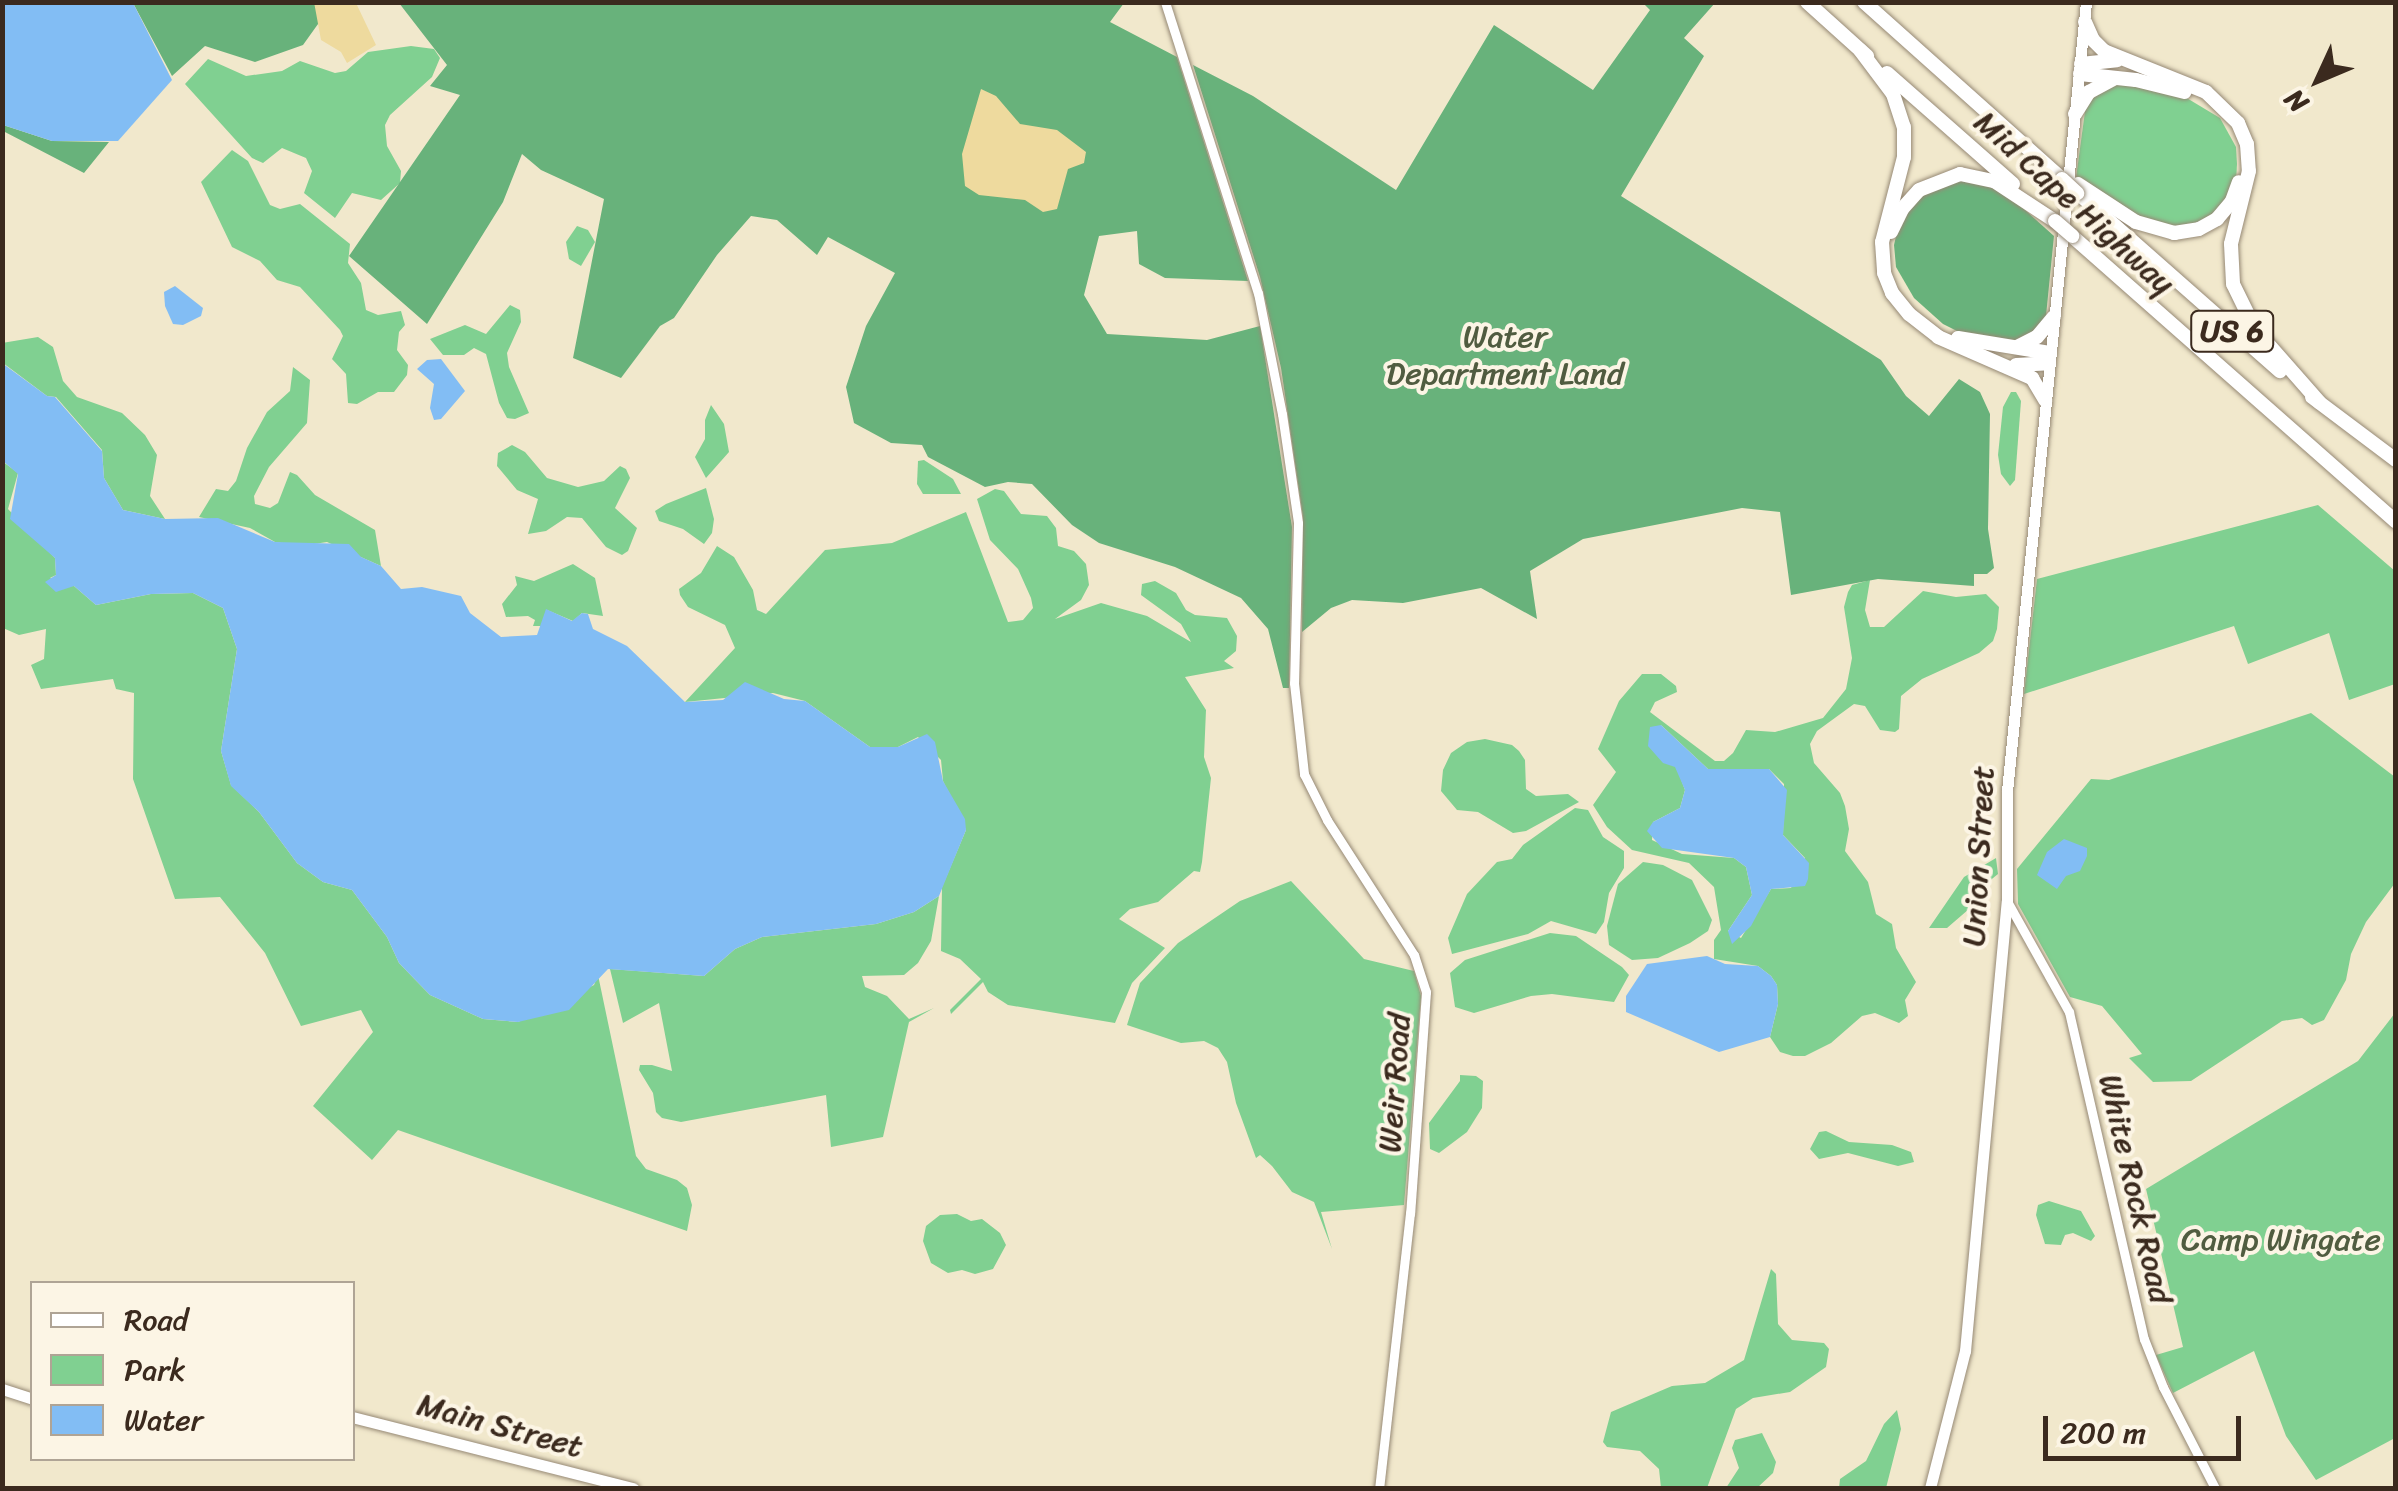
<!DOCTYPE html>
<html>
<head>
<meta charset="utf-8">
<style>
  body { margin:0 }
  #map { position:relative; width:2398px; height:1491px; overflow:hidden; background:#f1e8cc; font-family:Sriracha,sans-serif }
  div>[style] { position:absolute }
  [style*='--x'] { left:calc(var(--x)*1px); top:calc(var(--y)*1px); width:calc(var(--w)*1px); rotate:calc(var(--a)*1deg) }
  .green>* { inset:0; background:#80d091 }
  .forest>* { inset:0; background:#68b27b }
  .sand>* { inset:0; background:#eeda9e }
  .water>* { inset:0; background:#82bdf4 }
  .roads { filter:drop-shadow(0 0 2px #968975) drop-shadow(0 0 2px #968975) }
  .minor>* { height:9px; margin:-4.5px; padding:0 4.5px; transform-origin:4.5px; border-radius:4.5px; background:#fff }
  .major>* { height:11px; margin:-5.5px; padding:0 5.5px; transform-origin:5.5px; border-radius:5.5px; background:#fff }
  .highway>* { height:14px; margin:-7px; padding:0 7px; transform-origin:7px; border-radius:7px; background:#fff }
  .bridges { filter:drop-shadow(0 0 2px #968975) drop-shadow(0 0 2px #968975) }
  .highway-bridge>* { height:14px; margin:-7px; padding:0 7px; transform-origin:7px; border-radius:7px; background:#fff }
  span { translate:-50% -50%; white-space:nowrap; text-align:center; line-height:1.15; -webkit-text-stroke:8px #fcf5e5; paint-order:stroke }
  .shield-label span { padding:2px 8px; background:#fcf5e5; border:2px solid; border-radius:8px; -webkit-text-stroke-width:0 }
  .shield-label { font-size:30px; color:#3b2a1e; font-weight:700 }
  .street-label { font-size:32px; color:#3b2a1e }
  .park-label { font-size:32px; color:#505c40 }
  .frame { position:absolute; inset:0; border:5px solid #3b2a1e; pointer-events:none }
  .legend { position:absolute; left:30px; top:1281px; width:325px; height:180px; box-sizing:border-box; background:#fcf5e5; border:2px solid #afa495; margin:0; padding:12px 18px; list-style:none; font-size:30px; color:#3b2a1e }
  .legend li { display:flex; align-items:center; gap:20px; height:50px }
  .legend b { width:50px; border:2px solid #afa495 }
  .north { position:absolute; left:2268px; top:30px; width:100px; height:100px; -webkit-text-stroke:8px #fcf5e5; paint-order:stroke; rotate:226deg; font-size:28px; font-weight:700; line-height:40px; text-align:center; color:#3b2a1e }
  .north::after { content:''; display:block; margin:auto; width:35px; height:45px; background:#3b2a1e; clip-path:polygon(50% 0,100% 100%,50% 72%,0 100%) }
  .scale { position:absolute; left:2043px; top:1416px; width:198px; height:45px; box-sizing:border-box; border:5px solid #3b2a1e; border-top:0; padding-left:12px; font-size:30px; line-height:35px; white-space:nowrap; color:#3b2a1e; -webkit-text-stroke:8px #fcf5e5; paint-order:stroke }
</style>
</head>
<body>
<div id="map">
  <div class="green">
    <i style="clip-path:polygon(411px 46px,434px 49px,440px 58px,432px 77px,390px 115px,385px 125px,387px 146px,401px 171px,400px 183px,381px 200px,352px 193px,335px 218px,304px 193px,312px 171px,306px 158px,282px 148px,263px 163px,252px 158px,185px 84px,208px 59px,246px 76px,282px 71px,300px 61px,335px 73px,346px 71px,368px 52px)"></i>
    <i style="clip-path:polygon(2115px 81px,2180px 94px,2220px 118px,2236px 147px,2237px 164px,2236px 182px,2217px 214px,2186px 229px,2149px 224px,2076px 178px,2086px 104px)"></i>
    <i style="clip-path:polygon(232px 150px,248px 161px,270px 205px,280px 209px,300px 204px,350px 244px,348px 263px,361px 283px,366px 310px,378px 315px,401px 311px,405px 325px,399px 332px,397px 350px,408px 365px,407px 375px,394px 392px,378px 392px,357px 404px,348px 403px,346px 374px,332px 359px,343px 336px,340px 330px,300px 287px,277px 280px,260px 261px,232px 247px,201px 182px)"></i>
    <i style="clip-path:polygon(577px 226px,588px 230px,595px 242px,581px 266px,569px 259px,566px 242px)"></i>
    <i style="clip-path:polygon(510px 305px,520px 310px,521px 322px,507px 353px,509px 367px,529px 413px,515px 419px,507px 418px,499px 403px,486px 354px,474px 348px,464px 355px,443px 355px,430px 339px,465px 325px,486px 334px)"></i>
    <i style="clip-path:polygon(38px 337px,53px 347px,63px 381px,77px 397px,122px 413px,145px 435px,157px 455px,150px 496px,165px 519px,123px 510px,104px 478px,102px 450px,56px 397px,47px 396px,3px 363px,2px 343px)"></i>
    <i style="clip-path:polygon(293px 367px,310px 380px,307px 423px,269px 467px,254px 496px,255px 504px,270px 508px,278px 503px,290px 472px,297px 475px,315px 495px,375px 530px,381px 566px,327px 542px,301px 546px,275px 542px,250px 528px,199px 517px,216px 489px,228px 491px,236px 481px,247px 448px,267px 412px,290px 391px)"></i>
    <i style="clip-path:polygon(2011px 392px,2016px 392px,2021px 401px,2015px 480px,2010px 486px,2001px 474px,1998px 455px,2003px 407px)"></i>
    <i style="clip-path:polygon(711px 405px,724px 424px,729px 452px,706px 478px,695px 457px,705px 439px,705px 420px)"></i>
    <i style="clip-path:polygon(512px 445px,525px 452px,547px 478px,578px 487px,604px 481px,620px 466px,626px 469px,630px 478px,615px 508px,637px 528px,628px 551px,622px 555px,606px 547px,582px 518px,567px 517px,546px 531px,528px 534px,538px 499px,517px 490px,497px 466px,498px 453px)"></i>
    <i style="clip-path:polygon(924px 460px,953px 479px,961px 494px,923px 494px,917px 484px,918px 461px)"></i>
    <i style="clip-path:polygon(2px 461px,18px 473px,8px 509px,55px 558px,56px 575px,50px 578px,74px 586px,96px 605px,151px 594px,193px 593px,223px 608px,237px 649px,221px 751px,231px 785px,259px 812px,297px 863px,323px 882px,352px 890px,387px 937px,399px 963px,430px 995px,483px 1019px,518px 1022px,594px 985px,598px 975px,636px 1156px,646px 1169px,677px 1180px,687px 1188px,692px 1205px,687px 1231px,398px 1130px,372px 1160px,313px 1106px,373px 1032px,361px 1010px,301px 1026px,265px 953px,220px 897px,175px 899px,133px 779px,134px 693px,116px 689px,113px 679px,41px 689px,31px 665px,44px 659px,46px 629px,19px 635px,3px 628px)"></i>
    <i style="clip-path:polygon(706px 488px,714px 519px,712px 533px,704px 544px,683px 529px,659px 521px,655px 511px,666px 504px)"></i>
    <i style="clip-path:polygon(995px 489px,1004px 491px,1021px 514px,1047px 516px,1056px 528px,1058px 546px,1074px 551px,1086px 564px,1089px 585px,1081px 600px,1055px 619px,1101px 603px,1147px 616px,1191px 642px,1181px 624px,1141px 595px,1142px 584px,1155px 581px,1176px 593px,1186px 610px,1195px 615px,1227px 618px,1237px 636px,1236px 651px,1224px 661px,1234px 668px,1185px 677px,1206px 710px,1204px 757px,1211px 778px,1202px 862px,1200px 872px,1194px 871px,1158px 902px,1130px 909px,1119px 919px,1165px 948px,1132px 983px,1115px 1023px,1008px 1005px,988px 992px,983px 982px,951px 1014px,950px 1010px,981px 979px,960px 959px,941px 951px,942px 887px,966px 830px,943px 781px,941px 760px,918px 737px,898px 747px,870px 747px,805px 701px,773px 693px,685px 702px,735px 648px,725px 625px,688px 607px,680px 595px,679px 589px,701px 573px,717px 546px,734px 557px,753px 590px,757px 610px,766px 614px,825px 550px,892px 543px,966px 512px,1008px 622px,1023px 620px,1033px 608px,1031px 598px,1018px 569px,990px 540px,977px 499px)"></i>
    <i style="clip-path:polygon(2318px 505px,2395px 571px,2395px 684px,2349px 700px,2329px 633px,2248px 664px,2234px 626px,2024px 694px,2037px 579px)"></i>
    <i style="clip-path:polygon(573px 564px,595px 578px,603px 616px,582px 613px,573px 621px,547px 610px,542px 626px,533px 626px,535px 620px,528px 616px,506px 617px,502px 604px,517px 585px,515px 576px,534px 581px)"></i>
    <i style="clip-path:polygon(evenodd,1870px 580px,1865px 610px,1870px 627px,1884px 627px,1923px 591px,1956px 597px,1986px 594px,1999px 607px,1997px 629px,1993px 641px,1979px 653px,1922px 679px,1901px 696px,1899px 729px,1895px 732px,1880px 730px,1865px 706px,1854px 704px,1817px 731px,1810px 744px,1814px 763px,1840px 793px,1845px 806px,1849px 829px,1845px 851px,1868px 882px,1876px 914px,1892px 924px,1896px 948px,1916px 982px,1905px 1000px,1908px 1016px,1899px 1023px,1875px 1013px,1862px 1016px,1831px 1043px,1805px 1056px,1793px 1056px,1780px 1052px,1770px 1037px,1778px 1004px,1777px 985px,1771px 976px,1758px 966px,1714px 959px,1714px 940px,1721px 930px,1714px 887px,1689px 863px,1632px 850px,1607px 827px,1593px 805px,1616px 772px,1598px 749px,1619px 701px,1642px 674px,1661px 674px,1676px 686px,1677px 692px,1655px 702px,1650px 712px,1715px 761px,1724px 761px,1733px 753px,1746px 730px,1775px 732px,1823px 718px,1846px 689px,1852px 658px,1844px 607px,1848px 592px,1852px 585px,1870px 580px,1661px 725px,1708px 769px,1769px 769px,1784px 784px,1783px 835px,1805px 858px,1791px 888px,1771px 889px,1741px 938px,1728px 931px,1752px 895px,1746px 867px,1734px 858px,1682px 854px,1652px 840px,1653px 822px,1680px 808px,1685px 790px,1661px 725px)"></i>
    <i style="clip-path:polygon(2311px 713px,2395px 777px,2395px 883px,2366px 922px,2351px 954px,2346px 980px,2324px 1020px,2312px 1025px,2302px 1018px,2282px 1021px,2191px 1081px,2153px 1082px,2129px 1058px,2142px 1054px,2102px 1006px,2070px 997px,2018px 904px,2017px 869px,2091px 779px,2109px 780px)"></i>
    <i style="clip-path:polygon(1485px 739px,1512px 745px,1519px 751px,1525px 760px,1526px 789px,1536px 796px,1568px 794px,1579px 802px,1526px 831px,1513px 833px,1478px 812px,1457px 810px,1441px 791px,1443px 770px,1451px 753px,1467px 742px)"></i>
    <i style="clip-path:polygon(1575px 808px,1588px 810px,1603px 837px,1624px 851px,1624px 868px,1609px 893px,1604px 922px,1596px 934px,1551px 921px,1528px 934px,1452px 954px,1448px 938px,1467px 894px,1497px 862px,1512px 859px,1523px 845px)"></i>
    <i style="clip-path:polygon(1996px 858px,1998px 874px,1982px 887px,1976px 903px,1947px 928px,1929px 928px,1964px 877px)"></i>
    <i style="clip-path:polygon(1643px 862px,1663px 865px,1692px 880px,1712px 920px,1708px 931px,1690px 943px,1658px 958px,1632px 960px,1609px 945px,1607px 926px,1618px 884px)"></i>
    <i style="clip-path:polygon(1291px 881px,1364px 959px,1414px 971px,1421px 996px,1404px 1205px,1321px 1212px,1332px 1249px,1314px 1202px,1292px 1192px,1272px 1166px,1260px 1155px,1256px 1158px,1236px 1103px,1227px 1062px,1218px 1048px,1204px 1041px,1181px 1043px,1127px 1025px,1140px 983px,1178px 943px,1240px 901px)"></i>
    <i style="clip-path:polygon(939px 896px,931px 941px,918px 963px,904px 975px,862px 976px,865px 987px,887px 996px,909px 1019px,934px 1008px,909px 1022px,883px 1137px,831px 1147px,826px 1095px,681px 1122px,662px 1118px,656px 1112px,653px 1093px,639px 1070px,640px 1065px,652px 1065px,672px 1071px,659px 1003px,623px 1023px,610px 969px,704px 976px,735px 949px,762px 937px,876px 924px,914px 912px)"></i>
    <i style="clip-path:polygon(1550px 933px,1576px 936px,1622px 967px,1629px 975px,1614px 1002px,1552px 994px,1531px 996px,1474px 1013px,1455px 1007px,1450px 973px,1465px 960px)"></i>
    <i style="clip-path:polygon(2395px 1013px,2395px 1438px,2316px 1480px,2286px 1436px,2254px 1351px,2173px 1393px,2156px 1355px,2183px 1347px,2146px 1189px,2358px 1061px)"></i>
    <i style="clip-path:polygon(1460px 1075px,1476px 1076px,1483px 1081px,1482px 1108px,1467px 1132px,1439px 1153px,1430px 1149px,1429px 1123px,1460px 1081px)"></i>
    <i style="clip-path:polygon(1826px 1131px,1849px 1142px,1892px 1145px,1911px 1152px,1914px 1162px,1898px 1166px,1848px 1153px,1819px 1159px,1810px 1149px,1819px 1132px)"></i>
    <i style="clip-path:polygon(2049px 1201px,2081px 1211px,2095px 1236px,2091px 1241px,2073px 1233px,2065px 1235px,2061px 1245px,2045px 1244px,2036px 1215px,2038px 1205px)"></i>
    <i style="clip-path:polygon(957px 1214px,971px 1221px,982px 1219px,1000px 1233px,1006px 1245px,993px 1269px,975px 1274px,962px 1270px,948px 1273px,931px 1263px,923px 1241px,926px 1226px,940px 1215px)"></i>
    <i style="clip-path:polygon(1771px 1269px,1776px 1274px,1778px 1324px,1792px 1340px,1824px 1343px,1829px 1349px,1826px 1367px,1790px 1392px,1753px 1398px,1736px 1409px,1707px 1488px,1661px 1488px,1659px 1469px,1640px 1451px,1607px 1447px,1603px 1442px,1611px 1412px,1672px 1386px,1705px 1383px,1744px 1360px)"></i>
    <i style="clip-path:polygon(1897px 1410px,1901px 1429px,1886px 1488px,1839px 1488px,1840px 1479px,1866px 1461px,1884px 1424px)"></i>
    <i style="clip-path:polygon(1762px 1433px,1776px 1462px,1773px 1473px,1757px 1488px,1726px 1488px,1739px 1468px,1732px 1448px,1735px 1440px)"></i>
  </div>
  <div class="forest">
    <i style="clip-path:polygon(133px 3px,333px 3px,303px 45px,255px 62px,205px 46px,172px 76px)"></i>
    <i style="clip-path:polygon(399px 3px,1124px 3px,1110px 22px,1177px 57px,1248px 281px,1165px 278px,1139px 264px,1137px 231px,1099px 236px,1084px 295px,1107px 334px,1207px 340px,1260px 326px,1292px 527px,1289px 688px,1283px 688px,1268px 629px,1241px 598px,1175px 567px,1099px 543px,1072px 525px,1032px 484px,1008px 482px,985px 487px,928px 457px,922px 445px,891px 443px,854px 423px,846px 387px,866px 326px,895px 273px,828px 237px,817px 255px,777px 220px,751px 216px,717px 255px,674px 318px,660px 326px,621px 378px,573px 358px,604px 199px,541px 170px,522px 154px,503px 202px,427px 324px,349px 256px,460px 95px,430px 86px,447px 65px)"></i>
    <i style="clip-path:polygon(1643px 3px,1715px 3px,1684px 38px,1704px 56px,1621px 196px,1881px 360px,1906px 396px,1929px 416px,1959px 379px,1980px 392px,1990px 414px,1988px 529px,1994px 568px,1987px 574px,1974px 574px,1974px 586px,1878px 579px,1791px 595px,1780px 512px,1742px 508px,1583px 539px,1530px 571px,1537px 619px,1481px 588px,1403px 603px,1352px 600px,1331px 608px,1302px 632px,1303px 517px,1281px 368px,1260px 277px,1193px 65px,1253px 96px,1396px 190px,1494px 25px,1593px 90px,1650px 10px)"></i>
    <i style="clip-path:polygon(3px 125px,52px 141px,109px 142px,84px 173px,3px 131px)"></i>
    <i style="clip-path:polygon(1965px 179px,2004px 191px,2054px 236px,2046px 316px,2043px 324px,2019px 341px,1963px 334px,1943px 324px,1914px 298px,1896px 267px,1894px 245px,1899px 223px,1923px 192px)"></i>
  </div>
  <div class="sand">
    <i style="clip-path:polygon(314px 2px,356px 3px,376px 45px,347px 63px,341px 52px,321px 40px)"></i>
    <i style="clip-path:polygon(981px 89px,996px 96px,1020px 124px,1057px 130px,1086px 152px,1084px 163px,1068px 169px,1057px 209px,1043px 212px,1025px 200px,979px 195px,965px 186px,962px 154px)"></i>
  </div>
  <div class="water">
    <i style="clip-path:polygon(3px 2px,133px 3px,172px 80px,118px 141px,52px 141px,3px 125px)"></i>
    <i style="clip-path:polygon(175px 286px,203px 308px,201px 316px,183px 325px,173px 324px,165px 306px,164px 292px)"></i>
    <i style="clip-path:polygon(441px 359px,465px 391px,441px 419px,434px 420px,430px 408px,434px 384px,417px 369px,427px 360px)"></i>
    <i style="clip-path:polygon(2px 363px,47px 396px,55px 397px,102px 451px,104px 478px,123px 510px,165px 519px,218px 518px,275px 542px,349px 544px,361px 557px,381px 566px,401px 589px,422px 587px,461px 596px,470px 613px,501px 637px,537px 635px,546px 609px,572px 621px,582px 613px,588px 614px,593px 629px,627px 646px,685px 702px,723px 700px,745px 682px,784px 699px,805px 701px,870px 747px,898px 747px,927px 734px,935px 742px,943px 781px,965px 819px,966px 830px,939px 896px,914px 912px,876px 924px,762px 937px,735px 949px,704px 976px,608px 969px,569px 1010px,518px 1022px,483px 1019px,430px 995px,399px 963px,387px 937px,352px 890px,323px 882px,297px 863px,259px 812px,231px 786px,221px 751px,237px 649px,223px 608px,193px 593px,151px 594px,96px 605px,74px 586px,56px 592px,45px 582px,56px 575px,55px 558px,10px 519px,18px 474px,3px 461px)"></i>
    <i style="clip-path:polygon(1661px 725px,1708px 769px,1769px 769px,1787px 790px,1783px 835px,1809px 863px,1808px 879px,1805px 886px,1771px 889px,1751px 926px,1732px 944px,1728px 931px,1752px 895px,1746px 867px,1734px 858px,1662px 848px,1647px 831px,1653px 822px,1680px 808px,1685px 790px,1675px 767px,1663px 763px,1648px 746px,1650px 727px)"></i>
    <i style="clip-path:polygon(2064px 839px,2087px 848px,2087px 856px,2080px 871px,2066px 876px,2057px 889px,2037px 875px,2047px 852px)"></i>
    <i style="clip-path:polygon(1707px 956px,1725px 964px,1758px 966px,1771px 976px,1777px 985px,1778px 1004px,1770px 1037px,1719px 1052px,1626px 1012px,1626px 996px,1647px 964px)"></i>
  </div>
  <div class="roads">
    <div class="minor">
      <i style="--x:1165;--y:2;--w:305;--a:72.3"></i>
      <i style="--x:1258;--y:293;--w:123;--a:78.8"></i>
      <i style="--x:1282;--y:414;--w:110;--a:81.6"></i>
      <i style="--x:1298;--y:523;--w:160;--a:91.4"></i>
      <i style="--x:1294;--y:683;--w:92;--a:83.7"></i>
      <i style="--x:1304;--y:774;--w:51;--a:63.4"></i>
      <i style="--x:1327;--y:820;--w:161;--a:57.2"></i>
      <i style="--x:1414;--y:955;--w:39;--a:72"></i>
      <i style="--x:1426;--y:992;--w:222;--a:94.1"></i>
      <i style="--x:1410;--y:1213;--w:277;--a:96.4"></i>
      <i style="--x:2007;--y:901;--w:127;--a:60.8"></i>
      <i style="--x:2069;--y:1012;--w:335;--a:77.1"></i>
      <i style="--x:2144;--y:1339;--w:52;--a:68.4"></i>
      <i style="--x:2163;--y:1387;--w:114;--a:62.8"></i>
    </div>
    <div class="major">
      <i style="--x:2;--y:1389;--w:32;--a:18"></i>
      <i style="--x:352;--y:1417;--w:290;--a:14.2"></i>
      <i style="--x:1930;--y:1488;--w:141;--a:-75.7"></i>
      <i style="--x:1965;--y:1351;--w:452;--a:-84.7"></i>
      <i style="--x:2007;--y:901;--w:110;--a:-90"></i>
      <i style="--x:2007;--y:791;--w:793;--a:-84.28"></i>
    </div>
    <div class="highway">
      <i style="--x:1807;--y:2;--w:81;--a:42"></i>
      <i style="--x:1864;--y:2;--w:266;--a:41.8"></i>
      <i style="--x:2085;--y:22;--w:20;--a:66"></i>
      <i style="--x:2093;--y:40;--w:16;--a:45"></i>
      <i style="--x:2104;--y:51;--w:110;--a:21.9"></i>
      <i style="--x:2206;--y:92;--w:45;--a:44.1"></i>
      <i style="--x:2238;--y:123;--w:23;--a:67"></i>
      <i style="--x:2247;--y:144;--w:27;--a:86"></i>
      <i style="--x:2249;--y:171;--w:75;--a:103.9"></i>
      <i style="--x:2231;--y:244;--w:40;--a:87.1"></i>
      <i style="--x:2233;--y:284;--w:50;--a:63.9"></i>
      <i style="--x:2255;--y:329;--w:98;--a:48.7"></i>
      <i style="--x:1860;--y:50;--w:55;--a:53.1"></i>
      <i style="--x:1893;--y:94;--w:35;--a:72"></i>
      <i style="--x:1904;--y:127;--w:30;--a:90"></i>
      <i style="--x:1904;--y:157;--w:88;--a:104.5"></i>
      <i style="--x:1882;--y:242;--w:31;--a:86"></i>
      <i style="--x:1884;--y:273;--w:22;--a:68"></i>
      <i style="--x:1892;--y:293;--w:27;--a:51"></i>
      <i style="--x:1909;--y:314;--w:37;--a:38"></i>
      <i style="--x:1938;--y:337;--w:103;--a:23.6"></i>
      <i style="--x:2032;--y:378;--w:26;--a:59"></i>
      <i style="--x:2081;--y:64;--w:36;--a:-6"></i>
      <i style="--x:1887;--y:73;--w:168;--a:41.4"></i>
      <i style="--x:2080;--y:74;--w:56;--a:6.1"></i>
      <i style="--x:2136;--y:80;--w:50;--a:13.8"></i>
      <i style="--x:2075;--y:114;--w:26;--a:-58"></i>
      <i style="--x:2089;--y:92;--w:30;--a:-28"></i>
      <i style="--x:2078;--y:184;--w:69;--a:33.2"></i>
      <i style="--x:2136;--y:222;--w:40;--a:16"></i>
      <i style="--x:2174;--y:233;--w:25;--a:-9"></i>
      <i style="--x:2199;--y:229;--w:21;--a:-29"></i>
      <i style="--x:2217;--y:219;--w:23;--a:-50"></i>
      <i style="--x:2232;--y:201;--w:20;--a:-70"></i>
      <i style="--x:2079;--y:194;--w:268;--a:41.4"></i>
      <i style="--x:1891;--y:232;--w:25;--a:-64"></i>
      <i style="--x:1902;--y:209;--w:25;--a:-48"></i>
      <i style="--x:1919;--y:190;--w:44;--a:-21.3"></i>
      <i style="--x:1960;--y:174;--w:35;--a:12"></i>
      <i style="--x:1994;--y:181;--w:73;--a:33.3"></i>
      <i style="--x:2072;--y:236;--w:432;--a:41.4"></i>
      <i style="--x:1958;--y:338;--w:93;--a:9.3"></i>
      <i style="--x:2017;--y:347;--w:22;--a:-27"></i>
      <i style="--x:2037;--y:337;--w:26;--a:-50"></i>
      <i style="--x:2016;--y:365;--w:33;--a:-3"></i>
      <i style="--x:2312;--y:397;--w:105;--a:36.9"></i>
    </div>
  </div>
  <div class="bridges">
    <div class="highway-bridge">
      <i style="--x:2062;--y:179;--w:21;--a:43"></i>
      <i style="--x:2055;--y:221;--w:23;--a:41"></i>
    </div>
  </div>
  <div class="shield-label">
    <span style="left:2232px;top:331px">US 6</span>
  </div>
  <div class="street-label">
    <span style="left:2074px;top:203px;rotate:42deg">Mid Cape Highway</span>
    <span style="left:1979px;top:856px;rotate:-87deg">Union Street</span>
    <span style="left:1395px;top:1083px;rotate:-86deg">Weir Road</span>
    <span style="left:2135px;top:1189px;rotate:77deg">White Rock Road</span>
    <span style="left:500px;top:1426px;rotate:15deg">Main Street</span>
  </div>
  <div class="park-label">
    <span style="left:1505px;top:356px">Water<br>Department Land</span>
    <span style="left:2281px;top:1240px">Camp Wingate</span>
  </div>
  <div class="frame"></div>
  <ul class="legend">
  <li><b style="height:12px;background:#fff"></b>Road</li>
  <li><b style="height:28px;background:#80d091"></b>Park</li>
  <li><b style="height:28px;background:#82bdf4"></b>Water</li>
  </ul>
  <div class="north">N</div>
  <div class="scale">200 m</div>
</div>
</body>
</html>
